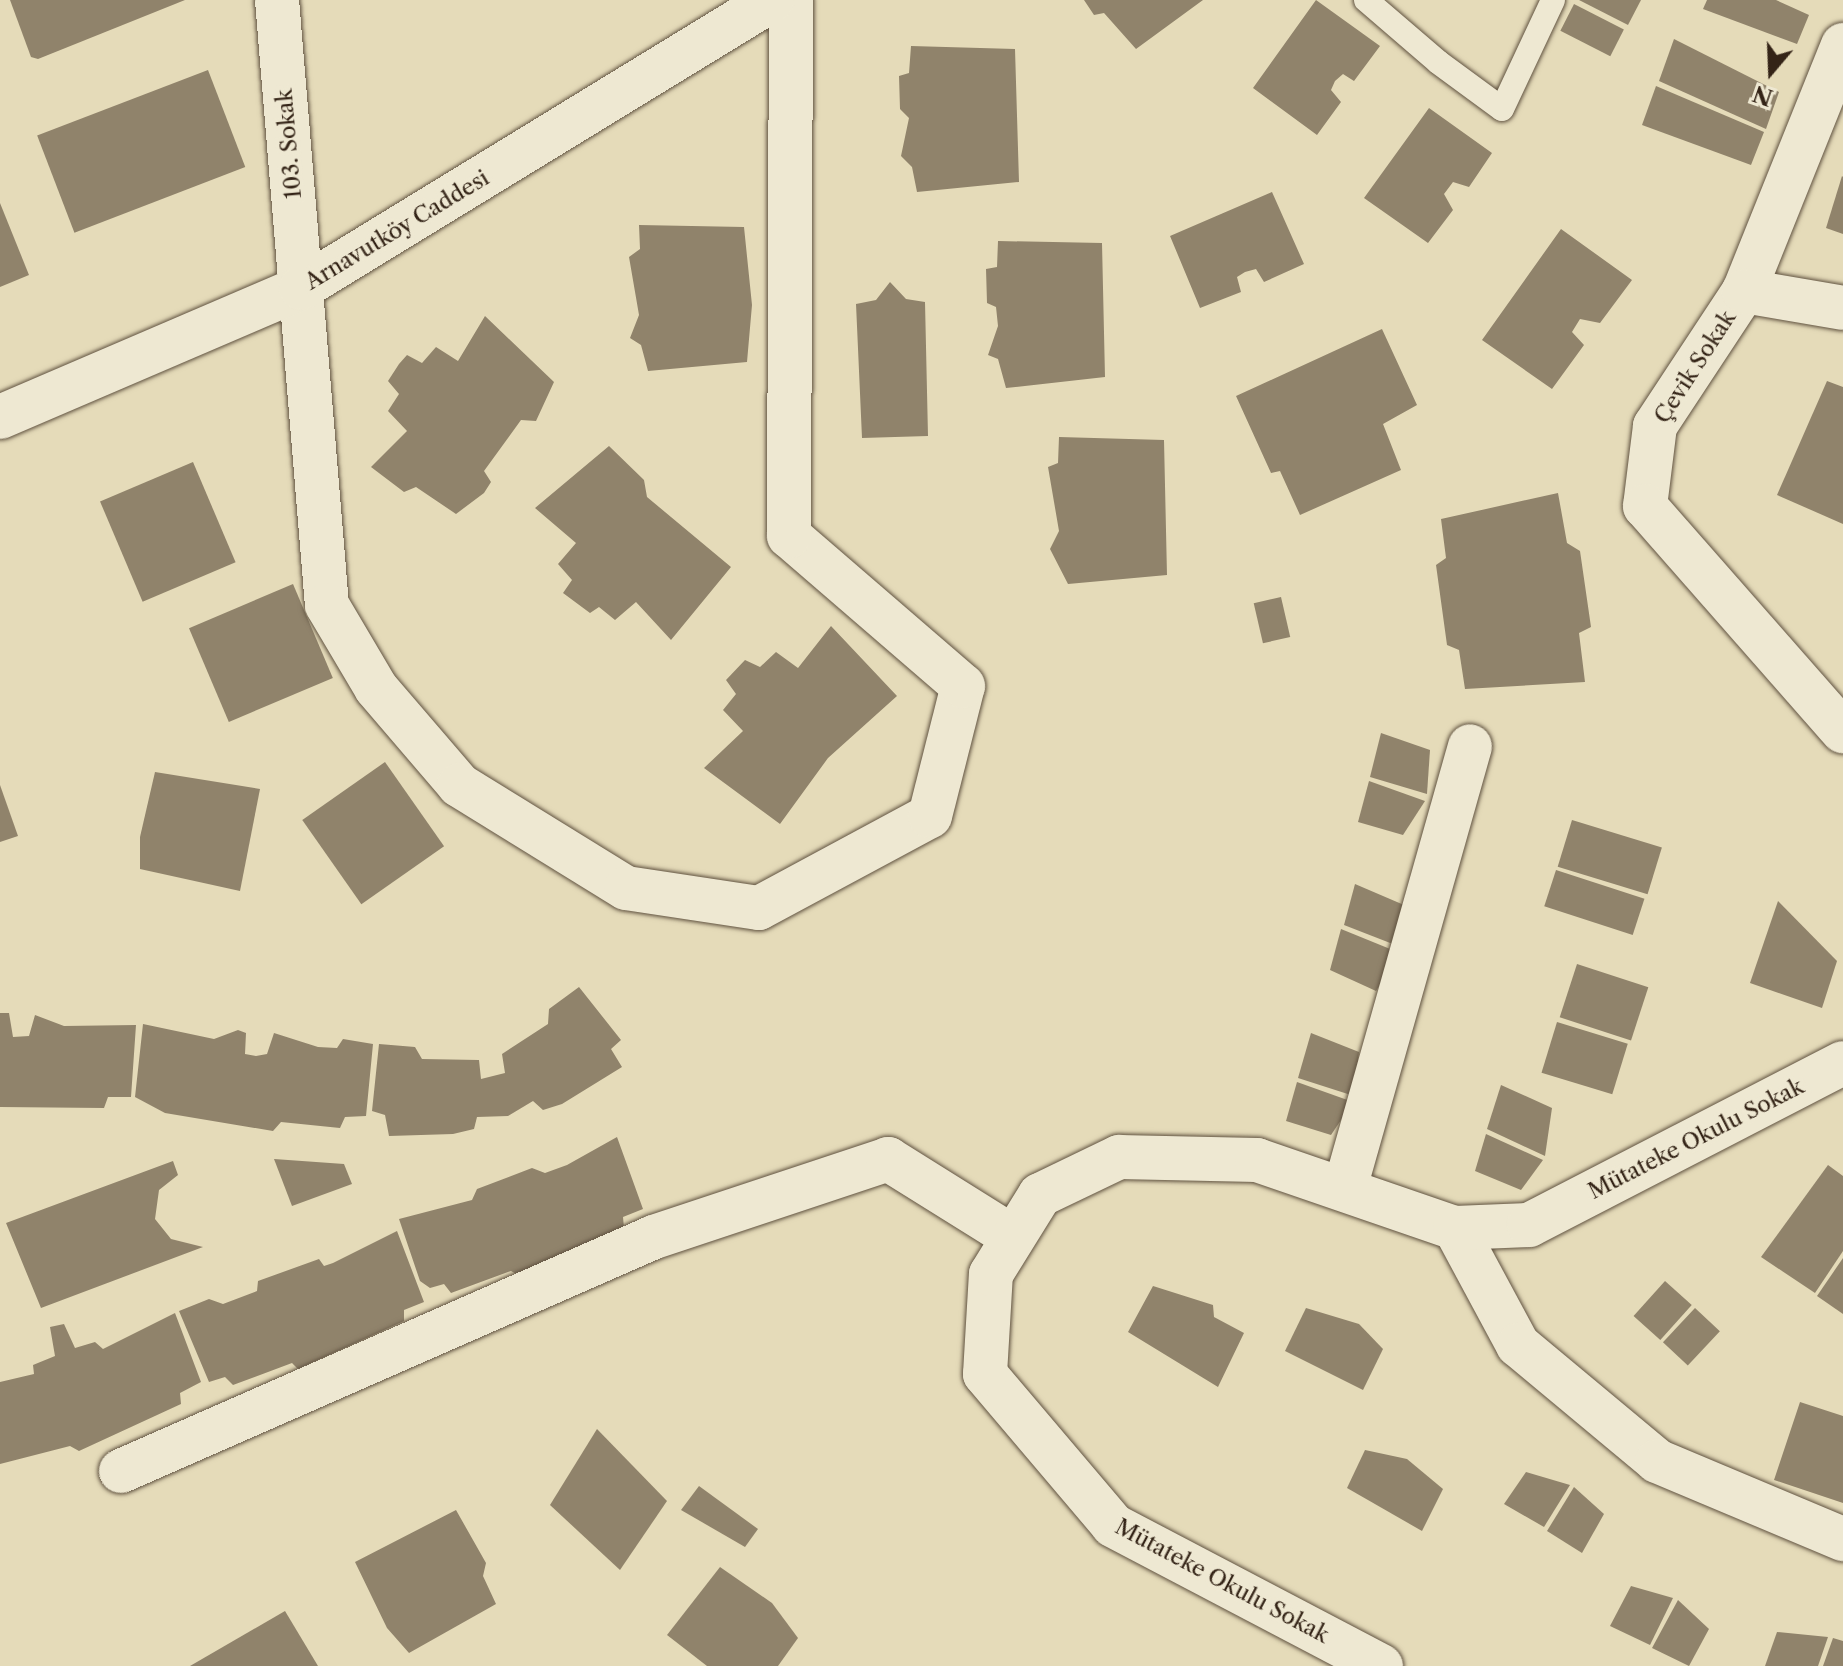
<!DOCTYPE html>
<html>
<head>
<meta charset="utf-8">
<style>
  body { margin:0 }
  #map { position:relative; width:1843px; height:1666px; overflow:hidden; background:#e5dbb9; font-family:"Libre Caslon Text",serif }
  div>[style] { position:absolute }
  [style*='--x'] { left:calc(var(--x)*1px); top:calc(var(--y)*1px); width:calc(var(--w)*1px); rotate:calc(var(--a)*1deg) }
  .building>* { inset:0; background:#90836b; transform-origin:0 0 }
  .roads { filter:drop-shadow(0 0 2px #605240) drop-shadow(0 0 2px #605240) }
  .service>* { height:24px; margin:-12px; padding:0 12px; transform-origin:12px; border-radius:12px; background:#eee8d2 }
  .minor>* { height:44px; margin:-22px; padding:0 22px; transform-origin:22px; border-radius:22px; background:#eee8d2 }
  .tertiary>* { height:44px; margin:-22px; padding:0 22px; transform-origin:22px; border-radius:22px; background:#eee8d2 }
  span { translate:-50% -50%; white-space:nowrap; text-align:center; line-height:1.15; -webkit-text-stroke:8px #eee8d2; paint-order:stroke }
  .street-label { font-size:22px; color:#342417 }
  .north { position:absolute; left:1731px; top:32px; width:80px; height:80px; -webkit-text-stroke:6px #eee8d2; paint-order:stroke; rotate:199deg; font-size:22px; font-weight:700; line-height:32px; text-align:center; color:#342417 }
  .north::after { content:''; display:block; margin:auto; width:28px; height:36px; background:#342417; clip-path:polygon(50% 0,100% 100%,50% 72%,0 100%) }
</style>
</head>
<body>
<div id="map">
  <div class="building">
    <i style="clip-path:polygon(10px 0,185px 0,38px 59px,31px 57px)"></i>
    <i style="clip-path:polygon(1084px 0,1203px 0,1136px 49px,1104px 13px,1094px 15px)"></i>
    <i style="clip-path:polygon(1316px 0,1380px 46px,1354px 81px,1343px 74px,1335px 81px,1331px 90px,1341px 102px,1317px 135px,1253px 88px)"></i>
    <i style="clip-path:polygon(1579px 0,1641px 0,1628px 25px)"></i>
    <i style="clip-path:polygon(1707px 0,1776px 0,1809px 15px,1797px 44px,1703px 9px)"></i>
    <i style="left:1574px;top:4px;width:56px;height:30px;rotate:27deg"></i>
    <i style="clip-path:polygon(1674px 39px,1779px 92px,1766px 129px,1659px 81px)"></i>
    <i style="clip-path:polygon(911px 46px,1015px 49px,1019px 182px,917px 192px,912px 167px,901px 156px,909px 118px,900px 109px,899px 76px,909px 73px)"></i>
    <i style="left:208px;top:70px;width:104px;height:183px;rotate:69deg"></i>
    <i style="clip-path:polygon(1656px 86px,1764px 132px,1751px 165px,1642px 125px)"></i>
    <i style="clip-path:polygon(1429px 108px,1492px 153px,1469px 187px,1453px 182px,1444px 194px,1453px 210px,1428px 243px,1364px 198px)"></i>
    <i style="clip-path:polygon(1842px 176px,1843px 177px,1843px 234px,1826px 228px)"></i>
    <i style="clip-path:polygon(1272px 192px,1304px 264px,1264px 282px,1256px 269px,1245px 272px,1237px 277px,1241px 292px,1200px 308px,1170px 236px)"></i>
    <i style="clip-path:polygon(0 203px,29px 275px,0 287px)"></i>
    <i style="clip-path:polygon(639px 225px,744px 227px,752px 305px,747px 362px,648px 371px,641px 345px,630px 338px,639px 315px,629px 257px,640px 249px)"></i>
    <i style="clip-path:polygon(1561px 229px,1632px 280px,1600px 323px,1580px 319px,1572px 332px,1584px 345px,1552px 389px,1482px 340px)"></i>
    <i style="clip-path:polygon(998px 241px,1102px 243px,1105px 377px,1006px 388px,998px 359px,988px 355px,998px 326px,996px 307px,987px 303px,986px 269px,997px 267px)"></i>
    <i style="clip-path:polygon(890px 282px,906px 299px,925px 302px,928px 436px,862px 438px,856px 304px,876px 300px)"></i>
    <i style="clip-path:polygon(485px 316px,554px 382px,536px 421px,521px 420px,484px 471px,491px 482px,484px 493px,456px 514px,416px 487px,404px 492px,371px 467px,407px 431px,388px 411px,399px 394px,388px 381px,399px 364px,407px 355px,422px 363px,436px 347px,458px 361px)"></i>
    <i style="clip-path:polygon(1382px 329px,1417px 405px,1383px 424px,1401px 470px,1300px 515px,1280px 471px,1271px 473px,1236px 396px)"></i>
    <i style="clip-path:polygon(1827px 381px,1843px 387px,1843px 524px,1777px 495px)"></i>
    <i style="clip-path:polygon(1059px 437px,1164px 440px,1167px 575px,1068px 584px,1050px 549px,1059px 531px,1048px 467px,1058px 463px)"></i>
    <i style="clip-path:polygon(609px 446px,644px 480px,647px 497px,731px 567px,671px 640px,636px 602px,615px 620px,599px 607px,590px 613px,563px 593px,572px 580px,558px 564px,576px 543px,535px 508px)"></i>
    <i style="left:193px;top:462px;width:109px;height:101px;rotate:67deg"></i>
    <i style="clip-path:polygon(1558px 493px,1567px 543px,1580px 551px,1591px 627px,1579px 633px,1585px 682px,1465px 689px,1459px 650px,1447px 645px,1436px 565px,1446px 558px,1441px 519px)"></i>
    <i style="left:293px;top:584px;width:102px;height:113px;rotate:67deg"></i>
    <i style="left:1281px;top:597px;width:41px;height:28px;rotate:77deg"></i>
    <i style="clip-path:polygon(831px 626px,897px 696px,828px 758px,780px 824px,704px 768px,743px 731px,723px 710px,736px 694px,726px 680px,745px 660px,760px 667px,776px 652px,798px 668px)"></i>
    <i style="clip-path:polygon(1381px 733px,1430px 750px,1427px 794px,1370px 777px)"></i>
    <i style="left:385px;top:762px;width:103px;height:101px;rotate:55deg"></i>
    <i style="clip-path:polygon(155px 772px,260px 789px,240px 891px,140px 869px,140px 837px)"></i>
    <i style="clip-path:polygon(1369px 781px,1425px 801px,1403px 835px,1358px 822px)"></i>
    <i style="clip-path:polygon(0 785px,18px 836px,0 842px)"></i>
    <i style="left:1572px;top:820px;width:94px;height:49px;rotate:17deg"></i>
    <i style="left:1556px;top:870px;width:93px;height:38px;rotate:18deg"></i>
    <i style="clip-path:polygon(1355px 884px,1404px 905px,1403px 948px,1344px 925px)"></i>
    <i style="clip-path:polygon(1778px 901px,1837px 961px,1822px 1008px,1750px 983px)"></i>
    <i style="clip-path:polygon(1341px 929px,1400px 953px,1376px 991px,1330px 970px)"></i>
    <i style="left:1577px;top:964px;width:75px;height:56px;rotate:18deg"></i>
    <i style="clip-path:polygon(579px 987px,621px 1040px,611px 1049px,622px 1067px,562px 1104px,543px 1110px,533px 1101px,508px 1116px,477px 1117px,474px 1129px,453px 1134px,389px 1136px,385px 1115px,372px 1111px,379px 1044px,415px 1047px,422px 1059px,479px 1060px,481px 1079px,505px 1073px,502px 1054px,548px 1024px,549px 1009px)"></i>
    <i style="clip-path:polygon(0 1013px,9px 1013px,13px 1037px,29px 1036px,35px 1015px,64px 1026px,136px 1025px,131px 1097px,108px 1097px,104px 1108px,0 1107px)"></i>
    <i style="left:1557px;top:1022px;width:74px;height:53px;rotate:17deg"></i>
    <i style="clip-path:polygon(143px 1024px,214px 1039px,238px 1030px,246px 1033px,245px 1054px,256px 1056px,267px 1054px,274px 1033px,318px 1047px,337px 1048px,343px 1039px,373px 1044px,366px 1116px,345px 1117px,340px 1128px,281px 1122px,273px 1131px,165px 1113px,135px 1097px)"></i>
    <i style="clip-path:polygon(1311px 1033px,1359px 1052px,1354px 1096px,1298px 1078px)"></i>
    <i style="clip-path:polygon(1297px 1082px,1353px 1102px,1331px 1135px,1286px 1121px)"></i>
    <i style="clip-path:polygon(1501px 1085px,1552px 1108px,1545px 1156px,1487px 1129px)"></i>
    <i style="clip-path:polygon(1486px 1134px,1543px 1160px,1521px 1190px,1475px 1171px)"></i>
    <i style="clip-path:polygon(617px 1137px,643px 1209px,623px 1217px,624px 1228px,520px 1276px,511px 1271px,451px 1293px,444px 1284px,430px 1288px,420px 1281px,399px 1219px,472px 1200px,477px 1189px,532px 1168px,545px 1173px,567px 1165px)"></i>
    <i style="clip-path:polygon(274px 1159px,344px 1164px,352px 1184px,292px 1206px)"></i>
    <i style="clip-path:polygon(173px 1161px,178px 1175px,159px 1190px,155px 1219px,171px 1239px,203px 1247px,41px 1308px,6px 1223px)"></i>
    <i style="clip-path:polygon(1828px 1165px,1843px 1176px,1843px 1251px,1815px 1293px,1761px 1257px)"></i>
    <i style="clip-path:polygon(397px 1231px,424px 1302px,404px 1310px,404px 1321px,298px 1369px,292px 1363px,233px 1385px,225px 1377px,209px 1382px,179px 1311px,209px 1299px,223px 1304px,257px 1291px,258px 1281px,319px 1259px,324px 1266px,333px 1263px)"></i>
    <i style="clip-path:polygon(1843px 1258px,1843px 1314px,1817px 1296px)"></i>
    <i style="left:1665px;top:1281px;width:36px;height:47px;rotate:42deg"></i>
    <i style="clip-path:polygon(1153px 1286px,1213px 1305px,1214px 1317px,1244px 1333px,1218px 1387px,1128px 1332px)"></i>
    <i style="clip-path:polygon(1306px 1308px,1359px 1324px,1383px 1349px,1363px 1390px,1285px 1351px)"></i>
    <i style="left:1695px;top:1308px;width:34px;height:47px;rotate:43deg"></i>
    <i style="clip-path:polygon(175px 1313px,201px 1382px,180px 1393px,181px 1404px,79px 1451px,70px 1446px,0 1464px,0 1382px,34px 1374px,33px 1365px,55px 1356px,50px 1327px,64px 1324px,75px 1348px,95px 1342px,103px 1349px)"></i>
    <i style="clip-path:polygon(1800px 1402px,1843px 1416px,1843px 1503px,1774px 1480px)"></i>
    <i style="clip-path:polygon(597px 1429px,667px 1501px,620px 1570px,550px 1505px)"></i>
    <i style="clip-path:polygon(1365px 1450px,1407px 1459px,1443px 1489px,1422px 1531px,1347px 1488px)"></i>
    <i style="clip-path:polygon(1526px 1472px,1570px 1485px,1544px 1527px,1504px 1504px)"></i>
    <i style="clip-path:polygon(699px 1486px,758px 1529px,745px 1547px,681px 1510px)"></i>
    <i style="clip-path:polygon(1574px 1487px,1604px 1514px,1582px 1553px,1547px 1531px)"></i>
    <i style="clip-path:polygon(456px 1510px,486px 1563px,483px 1576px,496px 1604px,409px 1653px,387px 1628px,355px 1562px)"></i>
    <i style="clip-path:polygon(720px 1567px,772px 1603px,798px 1638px,778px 1666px,707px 1666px,667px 1635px)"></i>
    <i style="clip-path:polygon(1631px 1586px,1673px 1598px,1650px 1645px,1610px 1626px)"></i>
    <i style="clip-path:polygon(1678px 1600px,1709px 1629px,1689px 1666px,1652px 1648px)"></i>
    <i style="clip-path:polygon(285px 1611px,318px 1666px,190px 1666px)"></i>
    <i style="clip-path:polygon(1777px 1632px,1828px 1637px,1818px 1666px,1765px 1666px)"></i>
    <i style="clip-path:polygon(1833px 1638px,1843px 1641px,1843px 1666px,1823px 1666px)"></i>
  </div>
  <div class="roads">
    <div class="service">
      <i style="--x:1366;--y:0;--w:95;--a:40.7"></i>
      <i style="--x:1438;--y:62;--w:79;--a:36.3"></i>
      <i style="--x:1502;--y:109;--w:120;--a:-64.9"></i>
    </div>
    <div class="minor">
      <i style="--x:277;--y:0;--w:607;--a:85.28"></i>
      <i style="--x:327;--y:605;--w:96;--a:59.4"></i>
      <i style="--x:376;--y:688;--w:128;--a:49.4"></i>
      <i style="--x:459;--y:785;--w:196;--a:31.7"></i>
      <i style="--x:626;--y:888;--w:134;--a:8.6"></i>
      <i style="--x:759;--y:908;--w:194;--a:-28.3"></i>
      <i style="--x:930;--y:816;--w:134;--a:-75.8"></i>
      <i style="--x:963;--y:686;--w:230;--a:-139.2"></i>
      <i style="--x:789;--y:536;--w:536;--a:-89.79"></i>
      <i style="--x:1843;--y:45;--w:265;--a:111.9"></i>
      <i style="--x:1744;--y:291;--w:162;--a:123.4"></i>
      <i style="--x:1655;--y:426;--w:81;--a:97.1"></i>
      <i style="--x:1645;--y:506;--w:300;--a:48.7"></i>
      <i style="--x:1744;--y:291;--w:100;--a:9.7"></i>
      <i style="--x:1345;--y:1188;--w:459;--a:-74.2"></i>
      <i style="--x:1455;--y:1228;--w:133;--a:61.7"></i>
      <i style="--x:1518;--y:1345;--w:181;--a:39.8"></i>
      <i style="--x:1657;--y:1461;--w:202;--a:22.8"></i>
      <i style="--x:121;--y:1471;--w:582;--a:-23.7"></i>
      <i style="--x:654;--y:1237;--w:247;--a:-18.4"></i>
      <i style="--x:888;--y:1159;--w:147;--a:32"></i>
    </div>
    <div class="tertiary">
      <i style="--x:0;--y:417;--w:327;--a:-23.2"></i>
      <i style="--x:301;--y:288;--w:552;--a:-31.44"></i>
      <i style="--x:1381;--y:1666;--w:303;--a:-152.3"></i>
      <i style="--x:1113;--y:1525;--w:198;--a:-130.3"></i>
      <i style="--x:985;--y:1374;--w:100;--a:-86.6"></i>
      <i style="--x:991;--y:1274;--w:93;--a:-58.2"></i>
      <i style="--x:1040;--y:1195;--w:88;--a:-25.7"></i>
      <i style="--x:1119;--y:1157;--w:138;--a:1.2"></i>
      <i style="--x:1257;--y:1160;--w:209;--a:19"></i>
      <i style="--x:1455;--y:1228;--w:74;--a:-2.3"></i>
      <i style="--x:1529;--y:1225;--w:353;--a:-27.3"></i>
    </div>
  </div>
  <div class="street-label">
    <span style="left:289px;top:144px;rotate:-95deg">103. Sokak</span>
    <span style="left:397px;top:230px;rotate:-31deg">Arnavutköy Caddesi</span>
    <span style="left:1695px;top:367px;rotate:-57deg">Çevik Sokak</span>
    <span style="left:1696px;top:1139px;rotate:-27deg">Mütateke Okulu Sokak</span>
    <span style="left:1222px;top:1581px;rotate:28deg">Mütateke Okulu Sokak</span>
  </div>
  <div class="north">N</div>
</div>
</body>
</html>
